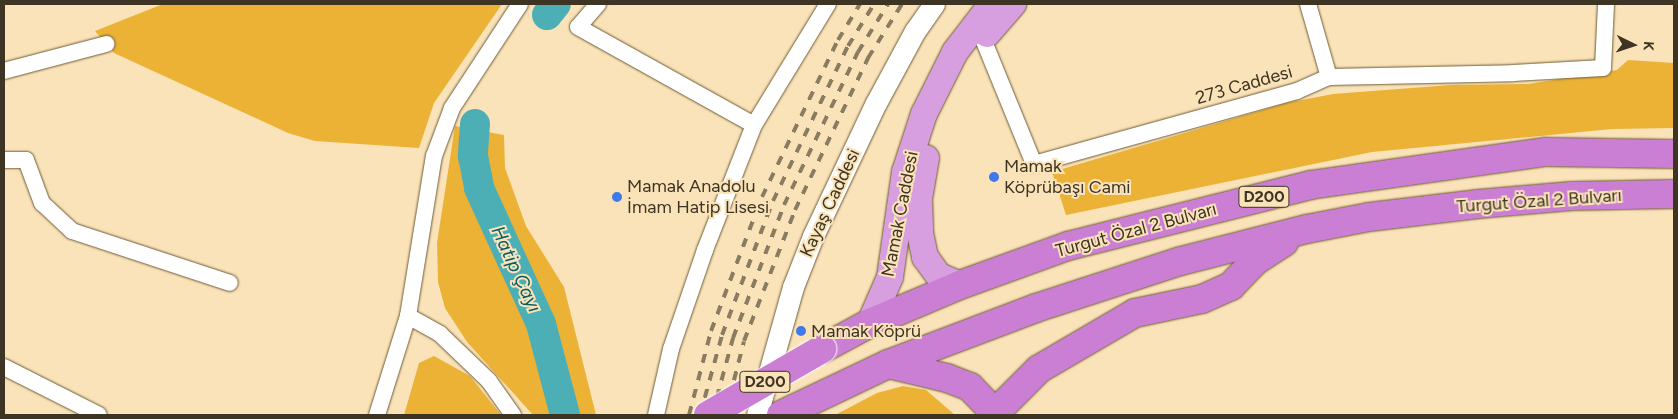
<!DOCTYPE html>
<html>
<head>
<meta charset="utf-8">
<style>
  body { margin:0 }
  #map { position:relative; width:1678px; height:419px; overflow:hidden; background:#fae3b9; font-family:Figtree,sans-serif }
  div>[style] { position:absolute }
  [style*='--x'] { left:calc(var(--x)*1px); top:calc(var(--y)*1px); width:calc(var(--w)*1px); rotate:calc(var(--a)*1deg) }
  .green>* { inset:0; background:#ebb236 }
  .river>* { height:30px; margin:-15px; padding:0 15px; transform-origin:15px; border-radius:15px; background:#4cafb6 }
  .roads { filter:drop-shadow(0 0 1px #6e5a34) drop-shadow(0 0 1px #6e5a34) }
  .minor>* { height:16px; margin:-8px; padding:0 8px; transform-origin:8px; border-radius:8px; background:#fff }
  .tertiary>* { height:21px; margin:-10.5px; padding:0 10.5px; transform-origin:10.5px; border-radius:10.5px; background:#fff }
  .primary>* { height:26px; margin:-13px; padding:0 13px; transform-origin:13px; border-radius:13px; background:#d79fdf }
  .trunk>* { height:28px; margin:-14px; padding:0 14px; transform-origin:14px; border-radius:14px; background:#ca7fd4 }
  .rail>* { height:4px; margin-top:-2px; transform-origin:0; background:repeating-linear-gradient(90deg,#8a7c60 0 9px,transparent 0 18px) }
  .bridges { filter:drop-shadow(0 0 1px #fff) drop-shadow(0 0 1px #fff) }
  .trunk-bridge>* { height:28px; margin:-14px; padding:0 14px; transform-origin:14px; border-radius:14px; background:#ca7fd4 }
  .dots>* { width:14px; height:14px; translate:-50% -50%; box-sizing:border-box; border:2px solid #fae3b9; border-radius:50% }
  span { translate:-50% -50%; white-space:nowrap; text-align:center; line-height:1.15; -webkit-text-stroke:4px #fae3b9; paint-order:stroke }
  .shield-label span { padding:1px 4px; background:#fae3b9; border:1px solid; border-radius:4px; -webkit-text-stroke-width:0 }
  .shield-label { font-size:16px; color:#3d3423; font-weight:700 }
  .street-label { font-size:18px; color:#3d3423 }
  .poi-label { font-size:18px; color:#3d3423 }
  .left { translate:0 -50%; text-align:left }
  .water-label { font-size:19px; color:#055e64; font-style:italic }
  .frame { position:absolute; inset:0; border:5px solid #3d3423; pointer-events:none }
  .north { position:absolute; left:1608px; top:20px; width:50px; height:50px; -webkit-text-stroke:4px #fae3b9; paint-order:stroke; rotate:94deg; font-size:14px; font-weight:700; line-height:20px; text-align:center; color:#3d3423 }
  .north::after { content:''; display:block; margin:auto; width:18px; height:22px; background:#3d3423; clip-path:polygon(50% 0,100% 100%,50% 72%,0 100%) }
</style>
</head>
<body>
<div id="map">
  <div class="green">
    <i style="clip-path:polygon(163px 4px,502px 4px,434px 103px,419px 148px,315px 141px,288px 133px,114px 53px,95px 31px)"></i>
    <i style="clip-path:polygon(1628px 60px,1674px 63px,1674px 128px,1612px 129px,1372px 152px,1066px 215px,1052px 172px,1286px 103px,1333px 94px,1451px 85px,1528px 84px,1617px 70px)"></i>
    <i style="clip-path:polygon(455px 126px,504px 135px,505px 168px,526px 226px,564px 287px,596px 415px,533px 415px,467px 342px,445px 308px,438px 282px,437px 243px)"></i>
    <i style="clip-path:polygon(434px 356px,470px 376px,501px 415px,404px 415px,419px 363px)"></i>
    <i style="clip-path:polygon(903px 386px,926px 390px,955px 415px,835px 415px,877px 393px)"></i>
  </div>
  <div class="river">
    <i style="--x:547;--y:15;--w:14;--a:-51"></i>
    <i style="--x:475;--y:124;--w:32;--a:94"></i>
    <i style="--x:473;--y:156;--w:33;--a:79"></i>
    <i style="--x:479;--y:188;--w:149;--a:65.5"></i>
    <i style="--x:541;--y:324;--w:94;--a:75.2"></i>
  </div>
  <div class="roads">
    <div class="minor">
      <i style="--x:598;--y:4;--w:30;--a:131"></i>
      <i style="--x:578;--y:27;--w:201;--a:29.1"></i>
      <i style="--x:1308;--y:4;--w:76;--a:74"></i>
      <i style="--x:983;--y:39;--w:135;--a:67.8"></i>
      <i style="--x:1034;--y:164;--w:273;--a:-15.5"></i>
      <i style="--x:1297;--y:91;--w:35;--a:-24"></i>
      <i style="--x:1329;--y:77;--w:184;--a:-1.2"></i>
      <i style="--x:1513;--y:73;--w:90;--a:-3.2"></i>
      <i style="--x:1603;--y:68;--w:64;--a:-87.3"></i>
      <i style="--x:4;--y:71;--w:106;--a:-14.8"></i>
      <i style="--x:4;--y:160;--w:22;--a:0"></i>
      <i style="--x:26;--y:160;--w:46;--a:69.6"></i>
      <i style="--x:42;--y:203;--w:41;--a:43"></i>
      <i style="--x:72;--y:231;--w:166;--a:18.2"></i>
      <i style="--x:408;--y:316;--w:37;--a:29"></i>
      <i style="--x:440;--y:334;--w:68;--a:43.8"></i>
      <i style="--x:489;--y:381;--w:42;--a:54.8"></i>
      <i style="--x:4;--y:367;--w:106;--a:26.8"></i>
      <i style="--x:377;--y:415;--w:104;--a:-72.6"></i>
      <i style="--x:408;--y:316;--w:162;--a:-80.8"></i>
      <i style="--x:434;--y:156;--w:51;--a:-69.4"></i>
      <i style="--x:452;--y:108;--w:124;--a:-56.8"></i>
      <i style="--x:656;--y:415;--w:68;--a:-77.2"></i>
      <i style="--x:671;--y:349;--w:105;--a:-71"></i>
      <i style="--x:705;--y:250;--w:134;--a:-68.6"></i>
      <i style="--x:754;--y:125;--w:142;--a:-58.6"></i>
    </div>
    <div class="tertiary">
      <i style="--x:757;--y:415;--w:133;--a:-74.3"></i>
      <i style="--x:793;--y:287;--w:55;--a:-68.6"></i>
      <i style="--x:813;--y:236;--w:147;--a:-64.7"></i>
      <i style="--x:876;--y:103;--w:82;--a:-61.6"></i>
      <i style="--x:915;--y:31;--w:33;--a:-55"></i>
    </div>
    <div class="primary">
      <i style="--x:987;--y:34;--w:40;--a:-49"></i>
      <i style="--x:926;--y:158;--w:42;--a:99.7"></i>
      <i style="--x:919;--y:199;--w:34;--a:88"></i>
      <i style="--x:920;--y:233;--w:25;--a:78"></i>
      <i style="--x:925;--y:257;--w:24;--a:54"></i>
      <i style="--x:939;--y:276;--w:23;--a:23"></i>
      <i style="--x:870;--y:323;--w:50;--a:-66.5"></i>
      <i style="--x:890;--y:277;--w:106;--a:-81.9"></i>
      <i style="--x:905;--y:172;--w:61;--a:-71.9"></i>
      <i style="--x:924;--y:114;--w:69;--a:-63.4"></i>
      <i style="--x:955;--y:52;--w:61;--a:-52.4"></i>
    </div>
    <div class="trunk">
      <i style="--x:822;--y:349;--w:55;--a:-28.4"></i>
      <i style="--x:870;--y:323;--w:98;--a:-22.9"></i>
      <i style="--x:960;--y:285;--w:115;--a:-19.9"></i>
      <i style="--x:1068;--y:246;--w:250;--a:-14.1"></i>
      <i style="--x:1310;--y:185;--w:238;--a:-8"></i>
      <i style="--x:1546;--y:152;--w:128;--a:0.9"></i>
      <i style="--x:888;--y:364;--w:61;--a:13.3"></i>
      <i style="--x:947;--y:378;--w:25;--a:21"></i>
      <i style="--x:970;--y:387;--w:36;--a:46"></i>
      <i style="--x:995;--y:413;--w:62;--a:-45"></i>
      <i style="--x:1039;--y:369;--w:111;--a:-30.3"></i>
      <i style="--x:1135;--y:313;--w:68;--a:-11.8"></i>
      <i style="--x:1202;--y:299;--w:32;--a:-24"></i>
      <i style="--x:1231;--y:286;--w:35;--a:-46"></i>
      <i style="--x:1255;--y:261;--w:35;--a:-33"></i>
      <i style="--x:781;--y:415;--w:119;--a:-25.5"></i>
      <i style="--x:888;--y:364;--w:158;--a:-20.7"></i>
      <i style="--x:1036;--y:308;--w:152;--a:-18"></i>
      <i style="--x:1181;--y:261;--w:130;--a:-14.3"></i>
      <i style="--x:1307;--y:229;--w:63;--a:-11"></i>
      <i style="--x:1369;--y:217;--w:110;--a:-6.8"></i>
      <i style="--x:1478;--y:204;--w:94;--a:-4.9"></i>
      <i style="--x:1572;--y:196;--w:102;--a:-1.1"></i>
    </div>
  </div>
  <div class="rail">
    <i style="--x:689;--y:415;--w:87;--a:-75.3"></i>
    <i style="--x:711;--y:331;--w:143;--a:-69.2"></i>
    <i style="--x:762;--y:197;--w:174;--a:-64.2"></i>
    <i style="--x:838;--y:40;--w:42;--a:-58.6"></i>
    <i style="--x:700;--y:415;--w:83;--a:-74.6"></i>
    <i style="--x:722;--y:335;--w:143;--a:-69.2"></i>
    <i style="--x:773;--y:201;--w:172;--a:-64.2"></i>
    <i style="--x:848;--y:46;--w:49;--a:-58.2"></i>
    <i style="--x:712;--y:415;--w:80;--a:-74.7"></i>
    <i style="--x:733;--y:338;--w:142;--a:-69"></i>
    <i style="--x:784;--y:205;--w:170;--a:-64.2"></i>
    <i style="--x:858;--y:52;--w:57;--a:-58"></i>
    <i style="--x:725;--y:415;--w:76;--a:-75.6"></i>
    <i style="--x:744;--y:341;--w:141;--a:-68.7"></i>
    <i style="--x:795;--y:210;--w:169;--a:-64.3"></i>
    <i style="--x:868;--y:58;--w:64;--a:-57.8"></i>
  </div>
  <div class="bridges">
    <div class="trunk-bridge">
      <i style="--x:708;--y:415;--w:132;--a:-30.1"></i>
    </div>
  </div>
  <div class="dots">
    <i style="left:994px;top:177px;background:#4079e9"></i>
    <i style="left:617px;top:197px;background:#4079e9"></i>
    <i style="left:801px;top:331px;background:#4079e9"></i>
  </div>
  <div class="shield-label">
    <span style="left:1264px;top:197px">D200</span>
    <span style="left:765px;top:382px">D200</span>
  </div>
  <div class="street-label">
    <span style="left:1244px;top:85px;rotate:-16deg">273 Caddesi</span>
    <span style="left:1539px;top:201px;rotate:-4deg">Turgut Özal 2 Bulvarı</span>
    <span style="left:830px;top:203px;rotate:-65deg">Kayaş Caddesi</span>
    <span style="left:900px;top:214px;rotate:-79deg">Mamak Caddesi</span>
    <span style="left:1136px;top:230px;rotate:-15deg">Turgut Özal 2 Bulvarı</span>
  </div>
  <div class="poi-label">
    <span class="left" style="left:1004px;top:177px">Mamak<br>Köprübaşı Cami</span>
    <span class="left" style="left:627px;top:197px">Mamak Anadolu<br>İmam Hatip Lisesi</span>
    <span class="left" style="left:811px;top:331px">Mamak Köprü</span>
  </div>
  <div class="water-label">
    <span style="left:516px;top:269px;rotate:65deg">Hatip Çayı</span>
  </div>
  <div class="frame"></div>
  <div class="north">K</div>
</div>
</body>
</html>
